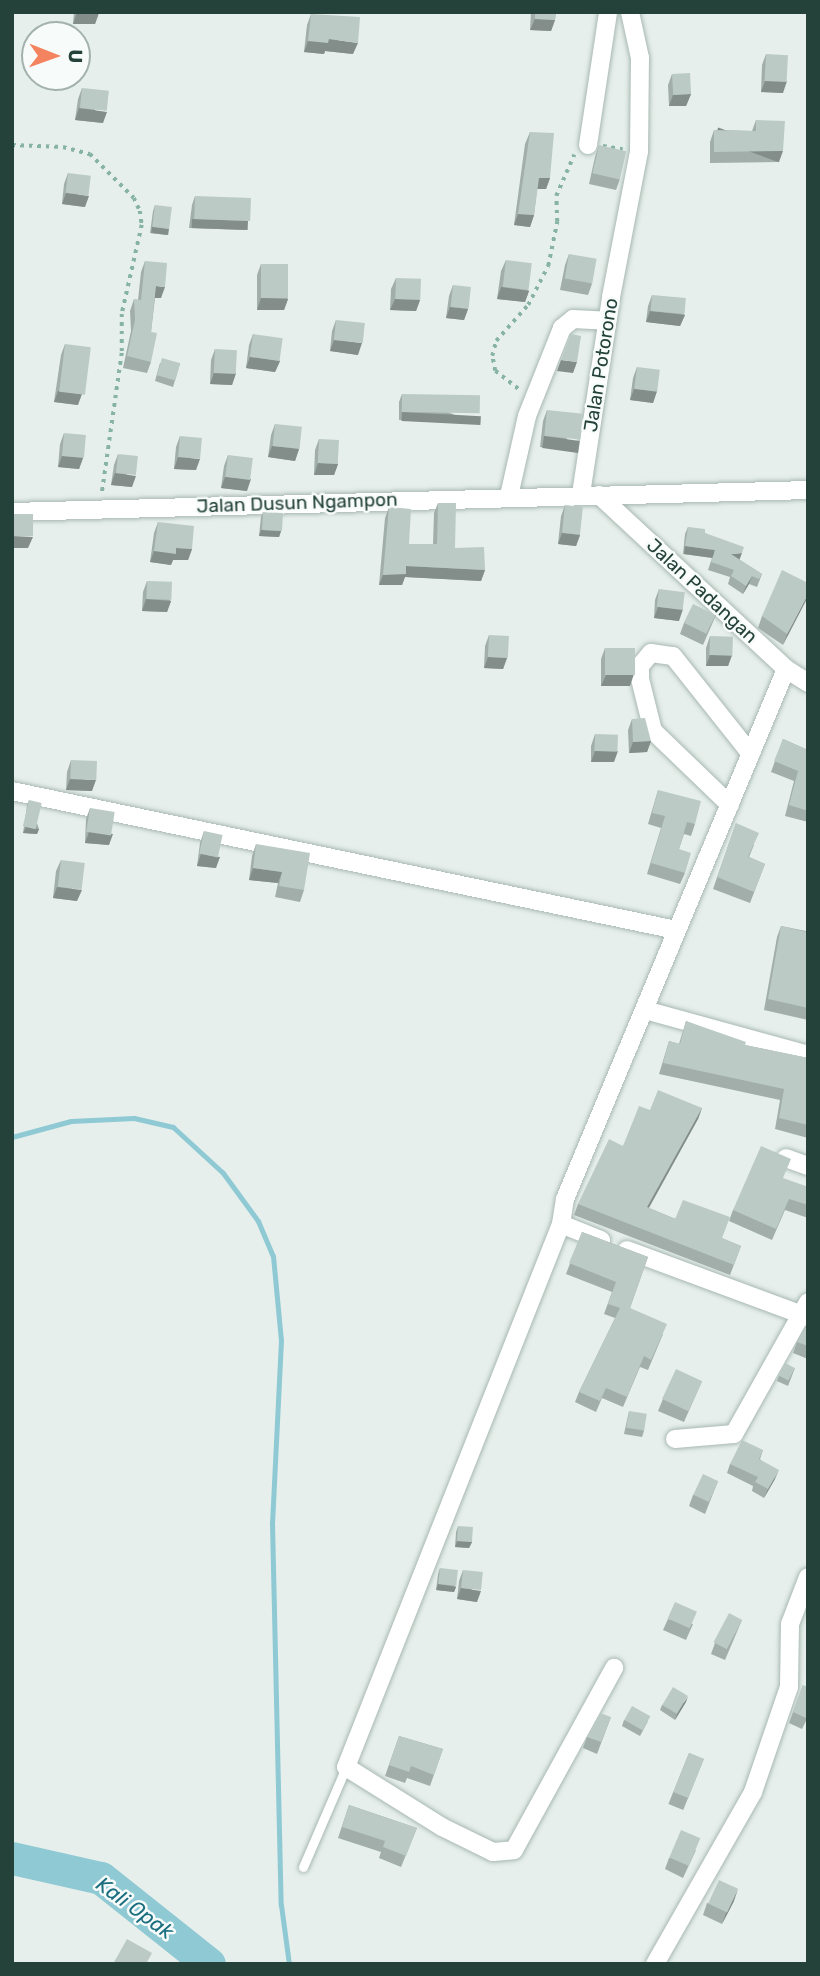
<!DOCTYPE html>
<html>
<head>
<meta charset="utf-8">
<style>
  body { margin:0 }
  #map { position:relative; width:820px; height:1976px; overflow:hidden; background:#e6efeb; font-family:Rubik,sans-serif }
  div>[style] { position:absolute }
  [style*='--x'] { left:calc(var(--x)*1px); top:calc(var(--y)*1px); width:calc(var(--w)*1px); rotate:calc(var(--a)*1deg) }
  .stream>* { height:5px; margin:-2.5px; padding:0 2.5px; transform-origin:2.5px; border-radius:2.5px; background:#8ec9d4 }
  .river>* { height:33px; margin:-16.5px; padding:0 16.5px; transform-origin:16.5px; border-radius:16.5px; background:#8ec9d4 }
  .path>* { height:3.5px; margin-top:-1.75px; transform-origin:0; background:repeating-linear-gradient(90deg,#86b3a5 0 3.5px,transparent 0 8.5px) }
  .roads { filter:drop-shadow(0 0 2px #a8b8b2) drop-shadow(0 0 2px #a8b8b2) }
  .lane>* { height:9px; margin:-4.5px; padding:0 4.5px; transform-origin:4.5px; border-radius:4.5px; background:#fff }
  .street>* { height:18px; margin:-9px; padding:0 9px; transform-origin:9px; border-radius:9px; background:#fff }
  .wall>* { inset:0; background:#a1aea9; transform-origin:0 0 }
  .shaded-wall>* { inset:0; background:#838d89; transform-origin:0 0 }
  .building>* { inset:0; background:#bbcac4; transform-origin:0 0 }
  span { translate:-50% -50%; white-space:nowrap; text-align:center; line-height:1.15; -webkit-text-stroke:5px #f7fbf9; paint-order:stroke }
  .street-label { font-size:19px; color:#24423a }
  .water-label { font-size:21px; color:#1c6f80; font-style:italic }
  .frame { position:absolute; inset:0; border:14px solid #24423a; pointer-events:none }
  .north { position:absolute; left:21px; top:21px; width:70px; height:70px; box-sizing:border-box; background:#f7fbf9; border:2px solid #a3b1ad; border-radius:50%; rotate:91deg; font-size:19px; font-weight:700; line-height:28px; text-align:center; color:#24423a }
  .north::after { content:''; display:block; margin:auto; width:24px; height:32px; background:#f4845f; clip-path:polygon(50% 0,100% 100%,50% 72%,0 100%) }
</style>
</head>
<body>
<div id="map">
  <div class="stream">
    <i style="--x:12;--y:1137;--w:61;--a:-15.2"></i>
    <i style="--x:71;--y:1121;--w:63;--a:-2.7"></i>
    <i style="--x:134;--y:1118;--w:40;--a:13"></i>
    <i style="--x:173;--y:1127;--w:68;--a:42.6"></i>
    <i style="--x:223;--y:1173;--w:59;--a:53.9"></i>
    <i style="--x:258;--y:1221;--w:38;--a:67"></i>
    <i style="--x:273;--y:1256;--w:84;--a:84.6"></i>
    <i style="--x:281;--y:1340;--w:183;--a:92.8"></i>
    <i style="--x:272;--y:1523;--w:382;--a:88.7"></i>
    <i style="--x:281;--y:1905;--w:60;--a:82.3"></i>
  </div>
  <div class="river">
    <i style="--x:12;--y:1858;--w:91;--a:12.7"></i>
    <i style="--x:101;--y:1878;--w:138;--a:38.5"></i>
  </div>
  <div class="path">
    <i style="--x:12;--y:145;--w:51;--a:2.2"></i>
    <i style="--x:63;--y:147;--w:28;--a:15"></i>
    <i style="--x:90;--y:154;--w:62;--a:45"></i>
    <i style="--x:134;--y:198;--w:14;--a:65"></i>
    <i style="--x:140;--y:211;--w:14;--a:82"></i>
    <i style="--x:142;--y:225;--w:91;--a:102.7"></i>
    <i style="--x:122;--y:314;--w:39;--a:90"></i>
    <i style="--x:122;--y:353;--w:142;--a:98.1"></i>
    <i style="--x:603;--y:146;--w:20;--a:9"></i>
    <i style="--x:518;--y:389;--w:29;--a:-142"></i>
    <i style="--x:495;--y:371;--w:15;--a:-101"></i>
    <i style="--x:492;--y:356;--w:16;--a:-75"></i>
    <i style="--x:496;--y:341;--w:48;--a:-48.4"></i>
    <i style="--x:528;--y:305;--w:44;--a:-62.9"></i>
    <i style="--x:548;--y:266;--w:45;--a:-78.4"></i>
    <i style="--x:557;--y:222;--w:26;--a:-92"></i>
    <i style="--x:556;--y:196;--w:45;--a:-66.3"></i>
  </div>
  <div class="roads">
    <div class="lane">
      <i style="--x:303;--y:1867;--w:109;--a:-66.7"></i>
    </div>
    <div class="street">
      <i style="--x:588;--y:145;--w:134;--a:-81.4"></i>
      <i style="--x:581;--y:494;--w:199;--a:-81.3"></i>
      <i style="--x:611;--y:297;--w:148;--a:-79.1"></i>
      <i style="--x:639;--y:152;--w:94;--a:-89.4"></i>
      <i style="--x:640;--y:58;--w:47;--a:-102.3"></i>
      <i style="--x:599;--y:495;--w:255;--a:42.9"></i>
      <i style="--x:786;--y:669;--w:26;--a:32"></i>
      <i style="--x:509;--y:496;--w:82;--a:-77.3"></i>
      <i style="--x:527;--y:416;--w:95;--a:-68.3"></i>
      <i style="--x:562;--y:328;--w:14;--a:-39"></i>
      <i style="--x:573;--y:319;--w:34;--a:3"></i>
      <i style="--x:12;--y:512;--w:796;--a:-1.58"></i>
      <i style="--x:12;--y:791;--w:678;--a:11.82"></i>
      <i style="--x:730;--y:805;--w:107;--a:-136.1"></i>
      <i style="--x:653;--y:731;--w:54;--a:-104"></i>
      <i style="--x:640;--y:679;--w:13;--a:-90"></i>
      <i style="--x:640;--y:666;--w:17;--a:-50"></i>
      <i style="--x:651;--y:653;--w:22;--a:8"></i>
      <i style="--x:673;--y:656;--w:125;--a:51.5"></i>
      <i style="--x:645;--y:1010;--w:169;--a:15.4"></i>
      <i style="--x:786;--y:1158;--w:23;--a:20"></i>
      <i style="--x:561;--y:1224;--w:584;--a:111.6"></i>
      <i style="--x:346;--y:1767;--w:113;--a:32"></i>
      <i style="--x:442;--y:1827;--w:57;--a:26.1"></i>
      <i style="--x:493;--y:1852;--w:21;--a:-5"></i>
      <i style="--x:514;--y:1850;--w:208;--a:-61.2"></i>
      <i style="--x:601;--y:1240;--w:43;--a:-158.2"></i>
      <i style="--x:561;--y:1224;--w:25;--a:-81"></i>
      <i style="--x:565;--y:1199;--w:574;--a:-67.36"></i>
      <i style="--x:627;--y:1250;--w:193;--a:20.3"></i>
      <i style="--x:675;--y:1439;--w:59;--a:-4.8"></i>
      <i style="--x:734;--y:1434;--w:151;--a:-60.7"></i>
      <i style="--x:655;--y:1964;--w:198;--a:-60.3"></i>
      <i style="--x:753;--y:1792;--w:111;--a:-71.1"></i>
      <i style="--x:789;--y:1687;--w:63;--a:-89.1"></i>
      <i style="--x:790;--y:1624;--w:50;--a:-69"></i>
    </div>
  </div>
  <div class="wall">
    <i style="clip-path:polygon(74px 12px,99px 12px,95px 24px,73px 24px)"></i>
    <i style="clip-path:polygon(531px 12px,556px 12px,555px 20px,551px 31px,530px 30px)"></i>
    <i style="clip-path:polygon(311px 14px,353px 54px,325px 51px,324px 54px,304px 52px,307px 25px)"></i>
    <i style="clip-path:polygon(766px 54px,783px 93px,761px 92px,762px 65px)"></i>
    <i style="clip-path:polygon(672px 74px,691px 94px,686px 106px,669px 106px,668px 85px)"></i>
    <i style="clip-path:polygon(82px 88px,103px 123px,75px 120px,78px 99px)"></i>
    <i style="clip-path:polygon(756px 120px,779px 162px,710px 163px,710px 142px,714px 130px,752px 131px)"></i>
    <i style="clip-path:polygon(530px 132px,550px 178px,546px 189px,537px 189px,534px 215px,530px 227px,514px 225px,525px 144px)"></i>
    <i style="clip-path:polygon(599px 145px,620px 179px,616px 190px,589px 184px,595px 157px)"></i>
    <i style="clip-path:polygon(68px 173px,85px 207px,62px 204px,64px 184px)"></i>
    <i style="clip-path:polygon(195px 196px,248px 221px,245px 230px,189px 228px,192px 205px)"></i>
    <i style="clip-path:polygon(155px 205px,169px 229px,167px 235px,150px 233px,153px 211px)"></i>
    <i style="clip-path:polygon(569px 254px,592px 284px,588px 295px,560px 290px,565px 265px)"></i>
    <i style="clip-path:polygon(506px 260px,529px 291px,525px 302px,497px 299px,501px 271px)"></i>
    <i style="clip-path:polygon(145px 261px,161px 298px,155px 298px,151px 332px,151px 362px,147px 373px,123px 368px,131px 331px,130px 311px,134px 299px,138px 300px,141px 272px)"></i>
    <i style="clip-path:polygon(261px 264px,288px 299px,284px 310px,257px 310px,257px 275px)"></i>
    <i style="clip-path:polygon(396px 278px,420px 300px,416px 311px,390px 310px,391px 289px)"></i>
    <i style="clip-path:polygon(453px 285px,468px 309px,464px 320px,446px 318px,449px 296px)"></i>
    <i style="clip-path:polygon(652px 295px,685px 315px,680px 326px,646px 322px,648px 306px)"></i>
    <i style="clip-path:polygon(336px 320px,358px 355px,330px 351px,332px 331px)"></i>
    <i style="clip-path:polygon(253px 334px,280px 361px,275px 372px,246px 368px,249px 345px)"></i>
    <i style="clip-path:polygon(65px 344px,78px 405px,54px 402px,61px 355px)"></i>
    <i style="clip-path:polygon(215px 349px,236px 373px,232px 385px,210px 384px,211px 360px)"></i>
    <i style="clip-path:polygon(160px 363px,180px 363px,173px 387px,155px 381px)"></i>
    <i style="clip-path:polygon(637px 367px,657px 391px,653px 403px,630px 400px,633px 378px)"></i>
    <i style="clip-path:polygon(402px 394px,478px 424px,399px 420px,399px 402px)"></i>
    <i style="clip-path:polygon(547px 410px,576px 452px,540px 447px,543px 421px)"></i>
    <i style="clip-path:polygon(275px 424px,299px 449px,295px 461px,268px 457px,271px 435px)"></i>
    <i style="clip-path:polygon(64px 433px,83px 458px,79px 469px,58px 467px,60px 444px)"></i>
    <i style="clip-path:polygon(180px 436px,196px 470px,174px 469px,176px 447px)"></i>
    <i style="clip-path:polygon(319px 439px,338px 464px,334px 475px,314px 475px,315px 450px)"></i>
    <i style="clip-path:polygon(118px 454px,132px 487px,111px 485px,114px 465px)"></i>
    <i style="clip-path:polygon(228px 455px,247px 491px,221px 488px,224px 466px)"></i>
    <i style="clip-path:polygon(438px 503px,455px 548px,485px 570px,481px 581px,405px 577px,402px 585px,379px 585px,385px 518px,389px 507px,409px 544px,433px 544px,434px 513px)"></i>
    <i style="clip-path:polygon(565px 505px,580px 535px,576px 546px,558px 544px,561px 516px)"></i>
    <i style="clip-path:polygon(263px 512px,281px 531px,279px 537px,259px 536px,261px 517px)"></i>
    <i style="clip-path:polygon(158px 522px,192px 549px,188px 560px,173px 560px,171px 565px,150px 562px,154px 533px)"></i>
    <i style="clip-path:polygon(688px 527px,705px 533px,740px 560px,762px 574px,757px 587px,749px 584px,743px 594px,728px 584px,730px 577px,708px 570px,712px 558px,683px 554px,685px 534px)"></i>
    <i style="clip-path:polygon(147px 581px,171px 601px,167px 612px,142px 611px,143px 592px)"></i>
    <i style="clip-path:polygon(808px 583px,783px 645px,758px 628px,762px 616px)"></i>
    <i style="clip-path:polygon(659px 589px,679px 621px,654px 618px,655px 600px)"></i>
    <i style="clip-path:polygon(716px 615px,703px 645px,680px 634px,684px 623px)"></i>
    <i style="clip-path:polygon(489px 635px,507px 658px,503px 669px,484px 668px,485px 646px)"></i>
    <i style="clip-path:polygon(710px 636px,732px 655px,728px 666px,706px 666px,706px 648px)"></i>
    <i style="clip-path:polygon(605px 648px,630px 686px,601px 686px,601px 659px)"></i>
    <i style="clip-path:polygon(632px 719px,651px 741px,647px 752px,629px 753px,628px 730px)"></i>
    <i style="clip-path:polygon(595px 734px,614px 762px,591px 762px,591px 746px)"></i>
    <i style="clip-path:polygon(783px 739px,808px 750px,808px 822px,785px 816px,794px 781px,771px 772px)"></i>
    <i style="clip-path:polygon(71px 760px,92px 791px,66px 790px,67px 772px)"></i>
    <i style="clip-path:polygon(658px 790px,695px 824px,691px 836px,684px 834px,679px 849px,685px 873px,680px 884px,647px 874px,661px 828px,648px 824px)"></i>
    <i style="clip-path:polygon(29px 800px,39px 829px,37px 834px,23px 833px,27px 806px)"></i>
    <i style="clip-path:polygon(90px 808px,109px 845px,85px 843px,86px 819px)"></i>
    <i style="clip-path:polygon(736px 823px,754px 845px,749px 857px,765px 864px,750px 903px,713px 889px)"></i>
    <i style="clip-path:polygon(204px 831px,216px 868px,197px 866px,200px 843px)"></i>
    <i style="clip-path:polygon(256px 844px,304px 890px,300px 902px,275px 897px,278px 883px,249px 880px,252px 856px)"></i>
    <i style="clip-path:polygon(61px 860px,77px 901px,53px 898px,56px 871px)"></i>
    <i style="clip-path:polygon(808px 925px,808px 1020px,764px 1010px,777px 937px,781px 926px,806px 931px)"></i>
    <i style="clip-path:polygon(686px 1021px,745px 1045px,808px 1058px,808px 1138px,775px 1129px,780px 1100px,659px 1074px,669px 1041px,679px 1044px)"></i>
    <i style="clip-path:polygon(702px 1108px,698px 1119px,649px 1208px,741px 1246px,730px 1275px,574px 1215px,578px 1204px,623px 1146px,650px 1110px)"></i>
    <i style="clip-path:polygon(783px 1179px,808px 1187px,808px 1218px,785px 1210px,772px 1240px,729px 1221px,733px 1210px)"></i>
    <i style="clip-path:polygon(582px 1232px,648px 1257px,630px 1308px,663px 1334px,648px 1370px,640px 1367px,623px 1407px,602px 1398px,596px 1412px,575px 1402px,579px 1392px,615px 1318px,604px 1314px,612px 1292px,566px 1274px)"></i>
    <i style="clip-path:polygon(808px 1322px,808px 1359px,793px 1353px,797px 1342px)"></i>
    <i style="clip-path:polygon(795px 1368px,788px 1386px,777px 1381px,779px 1376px)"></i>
    <i style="clip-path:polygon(702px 1381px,684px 1422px,658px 1411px,663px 1399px)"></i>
    <i style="clip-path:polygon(629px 1411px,644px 1431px,642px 1437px,624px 1434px)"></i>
    <i style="clip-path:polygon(763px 1450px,760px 1459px,775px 1479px,764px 1498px,752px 1491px,753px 1486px,727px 1473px,730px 1464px)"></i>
    <i style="clip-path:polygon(718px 1481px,705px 1514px,689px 1506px,693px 1495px)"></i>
    <i style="clip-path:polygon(458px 1526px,472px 1542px,469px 1548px,455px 1547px,456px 1532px)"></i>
    <i style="clip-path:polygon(440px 1568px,456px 1587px,454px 1592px,436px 1590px,438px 1574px)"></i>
    <i style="clip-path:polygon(463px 1570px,477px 1602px,457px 1599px,459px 1581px)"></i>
    <i style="clip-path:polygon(668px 1619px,693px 1624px,686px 1640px,663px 1630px)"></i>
    <i style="clip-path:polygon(742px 1620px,725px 1660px,711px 1654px,715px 1643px)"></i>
    <i style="clip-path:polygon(803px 1685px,808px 1717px,802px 1729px,789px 1723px)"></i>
    <i style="clip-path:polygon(686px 1702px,675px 1720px,660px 1710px,662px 1705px)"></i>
    <i style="clip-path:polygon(611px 1717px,597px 1754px,583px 1748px,587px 1737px)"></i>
    <i style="clip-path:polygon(624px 1720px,648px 1721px,640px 1736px,622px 1726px)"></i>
    <i style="clip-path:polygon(399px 1736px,443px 1749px,430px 1786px,407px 1778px,405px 1783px,385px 1776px)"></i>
    <i style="left:689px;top:1753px;width:16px;height:55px;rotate:22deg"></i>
    <i style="clip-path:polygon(349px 1805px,417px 1828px,401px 1867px,379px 1858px,381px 1852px,338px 1838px)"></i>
    <i style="clip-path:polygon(696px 1850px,683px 1878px,665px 1869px,669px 1858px)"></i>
    <i style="clip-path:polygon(734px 1901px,722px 1924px,703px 1915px,707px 1903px)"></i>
  </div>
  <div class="shaded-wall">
    <i style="clip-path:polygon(77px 12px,99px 13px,95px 24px,73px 24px)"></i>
    <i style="clip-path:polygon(535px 19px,555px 20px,551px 31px,530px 30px)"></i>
    <i style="clip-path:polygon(329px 39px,358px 43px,353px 54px,325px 51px,324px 54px,304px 52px,308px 41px)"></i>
    <i style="clip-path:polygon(765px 81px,787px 81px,783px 93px,761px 92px)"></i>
    <i style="clip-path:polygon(691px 94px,686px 106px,669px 106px,673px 95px)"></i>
    <i style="clip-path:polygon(79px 108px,107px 112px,103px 123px,75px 120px)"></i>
    <i style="left:783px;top:151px;width:12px;height:69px;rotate:110deg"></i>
    <i style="clip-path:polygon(539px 178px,550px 178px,546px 189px,535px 189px)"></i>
    <i style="clip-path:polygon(66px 193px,89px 196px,85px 207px,62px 204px)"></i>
    <i style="clip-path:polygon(518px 214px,534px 215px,530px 227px,514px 225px)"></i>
    <i style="left:192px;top:219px;width:56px;height:9px;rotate:2deg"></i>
    <i style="left:152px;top:227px;width:17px;height:6px;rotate:7deg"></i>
    <i style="clip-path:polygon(156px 286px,165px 287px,161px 298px,152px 298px)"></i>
    <i style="clip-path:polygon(501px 287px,529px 291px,525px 302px,497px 299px)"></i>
    <i style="clip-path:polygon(261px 298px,288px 299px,284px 310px,257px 310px)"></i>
    <i style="clip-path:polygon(395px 299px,420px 300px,416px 311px,390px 310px)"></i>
    <i style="clip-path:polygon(450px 307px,468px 309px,464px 320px,446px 318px)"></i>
    <i style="clip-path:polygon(650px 311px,685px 315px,680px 326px,646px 322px)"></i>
    <i style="clip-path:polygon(334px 340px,362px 343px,358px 355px,330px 351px)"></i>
    <i style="clip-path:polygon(250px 357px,280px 361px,275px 372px,246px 368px)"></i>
    <i style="clip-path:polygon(561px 360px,577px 362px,573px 373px,557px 371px)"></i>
    <i style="clip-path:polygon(214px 373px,236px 373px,232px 385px,210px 384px)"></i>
    <i style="clip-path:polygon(634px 389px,657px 391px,653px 403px,630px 400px)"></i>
    <i style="clip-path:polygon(58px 391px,82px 394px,78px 405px,54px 402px)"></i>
    <i style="left:402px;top:412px;width:79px;height:9px;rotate:3deg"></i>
    <i style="left:544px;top:436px;width:36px;height:12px;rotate:8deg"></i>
    <i style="clip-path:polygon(272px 446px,299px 449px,295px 461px,268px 457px)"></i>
    <i style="clip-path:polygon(62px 456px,83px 458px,79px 469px,58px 467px)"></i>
    <i style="clip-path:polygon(178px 457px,200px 459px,196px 470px,174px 469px)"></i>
    <i style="clip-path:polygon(318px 463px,338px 464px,334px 475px,314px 475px)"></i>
    <i style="clip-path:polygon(115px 473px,136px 476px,132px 487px,111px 485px)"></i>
    <i style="clip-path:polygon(225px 477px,251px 479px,247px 491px,221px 488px)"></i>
    <i style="clip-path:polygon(261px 530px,281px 531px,279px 537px,259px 536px)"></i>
    <i style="clip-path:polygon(562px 533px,580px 535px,576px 546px,558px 544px)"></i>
    <i style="clip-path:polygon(12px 536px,33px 537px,28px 548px,12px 548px)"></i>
    <i style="left:685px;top:546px;width:30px;height:8px;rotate:8deg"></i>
    <i style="clip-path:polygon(176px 548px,192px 549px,188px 560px,173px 560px,171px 565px,150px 562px,154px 551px)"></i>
    <i style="clip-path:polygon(742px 553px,739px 561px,731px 554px)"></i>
    <i style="clip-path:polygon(406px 566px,485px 570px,481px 581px,405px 577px,402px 585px,379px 585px,383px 575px)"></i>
    <i style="clip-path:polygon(752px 576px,749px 584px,743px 594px,746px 586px)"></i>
    <i style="clip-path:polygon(808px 594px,808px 597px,783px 645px,787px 634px)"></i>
    <i style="clip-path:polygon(146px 599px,171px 601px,167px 612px,142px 611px)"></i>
    <i style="clip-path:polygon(658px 607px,683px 609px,679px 621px,654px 618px)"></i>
    <i style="clip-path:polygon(710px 655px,732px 655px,728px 666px,706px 666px)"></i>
    <i style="clip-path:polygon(488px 657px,507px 658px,503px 669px,484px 668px)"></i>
    <i style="clip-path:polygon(634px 674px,630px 686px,601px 686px,606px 675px)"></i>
    <i style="clip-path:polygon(651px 741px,647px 752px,629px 753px,633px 742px)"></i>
    <i style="clip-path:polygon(595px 751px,618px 751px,614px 762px,591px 762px)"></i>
    <i style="clip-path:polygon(70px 779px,96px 780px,92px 791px,66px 790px)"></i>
    <i style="clip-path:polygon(26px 827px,39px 829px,37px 834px,23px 833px)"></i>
    <i style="clip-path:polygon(89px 832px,113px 834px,109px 845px,85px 843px)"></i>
    <i style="clip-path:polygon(201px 854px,220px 857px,216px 868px,197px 866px)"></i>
    <i style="clip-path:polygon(253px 868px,282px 872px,278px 883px,249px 880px)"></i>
    <i style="clip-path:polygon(57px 887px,82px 890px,77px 901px,53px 898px)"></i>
    <i style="clip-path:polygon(702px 1108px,698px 1119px,643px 1218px,647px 1207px)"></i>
    <i style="clip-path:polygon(779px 1470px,775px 1479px,764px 1498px,768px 1489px)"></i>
    <i style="clip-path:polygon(457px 1541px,472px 1542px,469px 1548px,455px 1547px)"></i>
    <i style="clip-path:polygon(438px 1584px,456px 1587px,454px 1592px,436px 1590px)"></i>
    <i style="clip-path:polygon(461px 1588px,481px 1591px,477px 1602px,457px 1599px)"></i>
    <i style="clip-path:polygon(688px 1696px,686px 1702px,675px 1720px,677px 1714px)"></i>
    <i style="clip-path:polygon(738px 1889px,734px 1901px,722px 1924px,726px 1913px)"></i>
  </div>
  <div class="building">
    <i style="clip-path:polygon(535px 12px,556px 12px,555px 20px,535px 19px)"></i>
    <i style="clip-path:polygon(311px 14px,360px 17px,358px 43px,329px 39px,328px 43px,308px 41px)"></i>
    <i style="left:766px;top:54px;width:22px;height:27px;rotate:3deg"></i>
    <i style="left:690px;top:73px;width:21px;height:18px;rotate:87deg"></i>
    <i style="left:82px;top:88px;width:27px;height:20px;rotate:6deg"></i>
    <i style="clip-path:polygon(756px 120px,785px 121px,783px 151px,714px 152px,714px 130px,756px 131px)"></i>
    <i style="clip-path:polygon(530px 132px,554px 133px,550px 178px,539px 178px,534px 215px,518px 214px)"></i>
    <i style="left:599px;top:145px;width:28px;height:29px;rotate:13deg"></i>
    <i style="left:68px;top:173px;width:23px;height:20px;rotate:7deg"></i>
    <i style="left:195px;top:196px;width:56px;height:23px;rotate:2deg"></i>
    <i style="left:155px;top:205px;width:17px;height:22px;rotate:7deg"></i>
    <i style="left:569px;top:254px;width:28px;height:25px;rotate:10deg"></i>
    <i style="left:506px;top:260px;width:26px;height:27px;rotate:7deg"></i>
    <i style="clip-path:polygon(145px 261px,167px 263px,165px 287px,156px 286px,151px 332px,157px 333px,151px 362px,127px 356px,135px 320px,134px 299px,141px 300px)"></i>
    <i style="left:261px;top:264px;width:27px;height:34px"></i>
    <i style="left:396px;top:278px;width:25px;height:21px;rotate:2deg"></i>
    <i style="left:453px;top:285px;width:18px;height:22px;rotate:6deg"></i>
    <i style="left:652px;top:295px;width:34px;height:16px;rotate:5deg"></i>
    <i style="left:336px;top:320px;width:29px;height:20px;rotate:6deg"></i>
    <i style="left:253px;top:334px;width:30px;height:23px;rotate:8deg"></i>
    <i style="clip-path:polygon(571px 334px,581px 336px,577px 362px,561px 360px)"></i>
    <i style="left:65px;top:344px;width:26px;height:48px;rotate:7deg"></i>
    <i style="left:215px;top:349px;width:22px;height:24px;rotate:3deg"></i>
    <i style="left:162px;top:358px;width:19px;height:18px;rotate:16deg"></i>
    <i style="left:637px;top:367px;width:23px;height:22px;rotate:7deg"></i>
    <i style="left:402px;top:394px;width:78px;height:18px;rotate:1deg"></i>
    <i style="left:547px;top:410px;width:36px;height:26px;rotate:6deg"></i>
    <i style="left:275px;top:424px;width:27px;height:22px;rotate:6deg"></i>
    <i style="left:64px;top:433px;width:22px;height:23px;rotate:5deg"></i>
    <i style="left:180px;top:436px;width:22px;height:21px;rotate:5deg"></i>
    <i style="left:319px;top:439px;width:20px;height:24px;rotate:3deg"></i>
    <i style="left:118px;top:454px;width:20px;height:19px;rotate:6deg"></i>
    <i style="left:228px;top:455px;width:25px;height:22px;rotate:7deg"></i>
    <i style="clip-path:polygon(438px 503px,456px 503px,455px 548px,484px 547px,485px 570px,406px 566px,406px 574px,383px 575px,389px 507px,411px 509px,409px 544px,437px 544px)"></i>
    <i style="left:565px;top:505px;width:18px;height:28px;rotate:6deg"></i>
    <i style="left:263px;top:512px;width:20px;height:18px;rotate:3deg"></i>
    <i style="left:12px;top:514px;width:21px;height:22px"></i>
    <i style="clip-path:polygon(158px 522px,194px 526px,192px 549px,176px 548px,176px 554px,154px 551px)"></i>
    <i style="clip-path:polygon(688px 527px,705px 529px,705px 533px,744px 547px,742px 553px,731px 554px,762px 574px,759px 579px,752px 576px,746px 586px,731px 576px,734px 570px,711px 562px,715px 550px,685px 546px)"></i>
    <i style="clip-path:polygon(782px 570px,808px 583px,808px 594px,787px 634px,762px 616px)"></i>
    <i style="left:147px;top:581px;width:25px;height:18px;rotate:2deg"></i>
    <i style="left:659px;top:589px;width:26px;height:18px;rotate:7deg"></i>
    <i style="left:693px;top:604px;width:25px;height:21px;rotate:26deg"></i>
    <i style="left:489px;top:635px;width:20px;height:22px;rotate:3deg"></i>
    <i style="left:710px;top:636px;width:23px;height:19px;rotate:2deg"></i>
    <i style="left:605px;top:648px;width:30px;height:27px"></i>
    <i style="clip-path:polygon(645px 718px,651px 741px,633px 742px,632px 719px)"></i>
    <i style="left:595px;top:734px;width:23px;height:17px;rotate:2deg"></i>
    <i style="clip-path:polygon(783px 739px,808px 750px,808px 811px,789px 805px,798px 771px,774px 761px)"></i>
    <i style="left:71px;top:760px;width:26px;height:19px;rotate:2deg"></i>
    <i style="clip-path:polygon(658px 790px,701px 801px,695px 824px,687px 822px,679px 849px,691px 853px,685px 873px,651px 863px,665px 816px,652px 813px)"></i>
    <i style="left:29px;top:800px;width:13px;height:27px;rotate:13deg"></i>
    <i style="left:90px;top:808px;width:25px;height:24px;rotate:9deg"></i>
    <i style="clip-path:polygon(736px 823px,759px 833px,748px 857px,765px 864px,754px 892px,717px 877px)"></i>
    <i style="left:204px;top:831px;width:19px;height:23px;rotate:12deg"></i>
    <i style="clip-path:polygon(256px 844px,310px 853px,304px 890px,279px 886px,282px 872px,253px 868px)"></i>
    <i style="left:61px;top:860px;width:24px;height:27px;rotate:7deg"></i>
    <i style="clip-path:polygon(781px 926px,807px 932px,808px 929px,808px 1008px,768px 999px)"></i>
    <i style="clip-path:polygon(686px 1021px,746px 1042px,745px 1045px,808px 1058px,808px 1125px,779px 1118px,784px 1089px,663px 1063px,669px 1041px,680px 1044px)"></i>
    <i style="clip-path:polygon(658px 1090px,702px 1108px,647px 1207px,675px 1219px,683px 1200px,730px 1217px,722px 1238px,741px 1246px,734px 1265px,578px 1204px,609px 1139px,623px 1146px,639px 1106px,650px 1110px)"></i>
    <i style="clip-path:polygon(761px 1146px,791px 1159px,783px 1178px,808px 1187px,808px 1205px,789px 1199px,776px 1229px,733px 1210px)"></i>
    <i style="clip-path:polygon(582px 1232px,648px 1257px,630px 1308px,667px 1324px,651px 1360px,644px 1356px,627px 1397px,606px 1388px,600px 1401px,579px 1392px,620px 1308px,608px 1304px,616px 1282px,569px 1263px)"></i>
    <i style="clip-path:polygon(808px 1322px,808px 1346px,797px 1342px)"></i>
    <i style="left:785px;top:1363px;width:11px;height:14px;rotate:27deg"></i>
    <i style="left:676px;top:1369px;width:29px;height:33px;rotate:25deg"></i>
    <i style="left:629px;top:1411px;width:18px;height:17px;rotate:9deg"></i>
    <i style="clip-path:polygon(742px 1440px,763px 1450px,759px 1459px,779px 1470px,768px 1489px,755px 1482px,758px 1477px,730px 1464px)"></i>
    <i style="left:703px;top:1474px;width:17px;height:23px;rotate:25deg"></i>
    <i style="left:458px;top:1526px;width:15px;height:15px;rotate:4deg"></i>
    <i style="left:440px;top:1568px;width:18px;height:16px;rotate:6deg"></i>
    <i style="left:463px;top:1570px;width:20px;height:18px;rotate:6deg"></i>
    <i style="left:675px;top:1602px;width:24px;height:18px;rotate:24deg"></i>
    <i style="left:729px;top:1613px;width:15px;height:33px;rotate:28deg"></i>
    <i style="clip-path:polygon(803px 1685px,808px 1687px,808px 1714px,806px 1718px,793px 1712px)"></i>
    <i style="left:673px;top:1687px;width:17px;height:21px;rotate:31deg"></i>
    <i style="left:632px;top:1706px;width:21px;height:16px;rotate:29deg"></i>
    <i style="clip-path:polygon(600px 1713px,611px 1717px,601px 1742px,587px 1737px)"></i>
    <i style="clip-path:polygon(399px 1736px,443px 1749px,434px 1775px,411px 1766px,409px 1772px,389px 1765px)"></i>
    <i style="left:689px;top:1753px;width:16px;height:42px;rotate:22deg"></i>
    <i style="clip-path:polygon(349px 1805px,417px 1828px,406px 1856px,383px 1847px,385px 1841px,342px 1827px)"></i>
    <i style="left:681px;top:1830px;width:21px;height:30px;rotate:23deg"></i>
    <i style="left:719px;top:1880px;width:21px;height:26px;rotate:25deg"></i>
    <i style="clip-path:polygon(127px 1939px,152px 1953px,146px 1964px,113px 1964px)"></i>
  </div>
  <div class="street-label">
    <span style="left:601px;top:365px;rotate:-81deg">Jalan Potorono</span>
    <span style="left:297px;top:503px;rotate:-2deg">Jalan Dusun Ngampon</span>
    <span style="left:702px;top:591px;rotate:43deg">Jalan Padangan</span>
  </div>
  <div class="water-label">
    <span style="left:135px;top:1908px;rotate:36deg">Kali Opak</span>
  </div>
  <div class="frame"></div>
  <div class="north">U</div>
</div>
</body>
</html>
